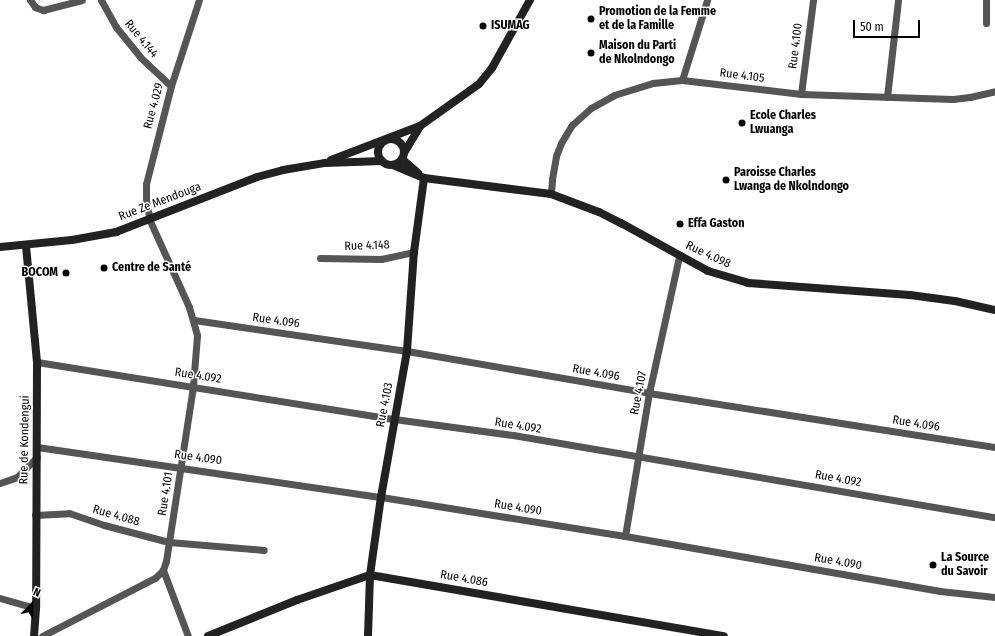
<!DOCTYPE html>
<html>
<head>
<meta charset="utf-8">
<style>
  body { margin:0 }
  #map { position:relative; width:995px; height:636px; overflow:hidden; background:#fff; font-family:"Fira Sans Condensed",sans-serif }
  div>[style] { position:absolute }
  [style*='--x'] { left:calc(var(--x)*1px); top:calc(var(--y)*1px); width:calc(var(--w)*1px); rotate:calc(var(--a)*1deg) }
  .street>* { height:7px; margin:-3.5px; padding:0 3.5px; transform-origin:3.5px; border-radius:3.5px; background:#555 }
  .secondary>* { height:8px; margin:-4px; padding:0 4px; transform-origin:4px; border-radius:4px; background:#222 }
  .secondary>.ring { margin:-4px; padding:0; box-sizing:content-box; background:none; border:8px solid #222; border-radius:50% }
  .dots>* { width:11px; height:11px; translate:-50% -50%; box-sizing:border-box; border:2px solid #fff; border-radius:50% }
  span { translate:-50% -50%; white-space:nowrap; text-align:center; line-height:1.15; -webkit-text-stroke:3px #fff; paint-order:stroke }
  .poi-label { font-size:12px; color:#000; font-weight:700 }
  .left { translate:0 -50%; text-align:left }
  .right { translate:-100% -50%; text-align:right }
  .street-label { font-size:12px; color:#000 }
  .north { position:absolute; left:12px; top:584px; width:40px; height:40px; -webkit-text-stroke:3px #fff; paint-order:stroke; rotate:23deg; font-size:11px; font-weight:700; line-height:16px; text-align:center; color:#000 }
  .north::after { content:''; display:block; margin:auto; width:14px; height:18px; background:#000; clip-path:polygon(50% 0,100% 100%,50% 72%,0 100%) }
  .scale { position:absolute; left:853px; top:20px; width:67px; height:18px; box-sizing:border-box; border:2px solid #000; border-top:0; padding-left:5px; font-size:12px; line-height:14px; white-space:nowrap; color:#000; -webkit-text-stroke:3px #fff; paint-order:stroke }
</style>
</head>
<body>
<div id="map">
  <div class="street">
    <i style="--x:30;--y:0;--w:9;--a:54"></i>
    <i style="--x:35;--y:7;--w:9;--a:21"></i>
    <i style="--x:43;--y:10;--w:40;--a:-14.4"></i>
    <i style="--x:101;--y:0;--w:31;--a:61"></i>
    <i style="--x:116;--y:27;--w:38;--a:51"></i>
    <i style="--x:140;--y:57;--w:42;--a:43.1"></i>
    <i style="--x:986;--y:23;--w:23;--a:-90"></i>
    <i style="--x:682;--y:80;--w:84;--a:-72.6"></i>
    <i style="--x:801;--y:94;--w:95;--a:-82.7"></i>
    <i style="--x:887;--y:97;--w:98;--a:-83.5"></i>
    <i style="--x:551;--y:194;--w:15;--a:-86"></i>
    <i style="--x:552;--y:179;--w:23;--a:-80"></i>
    <i style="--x:556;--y:156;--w:14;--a:-69"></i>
    <i style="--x:561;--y:143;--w:21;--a:-59"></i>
    <i style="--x:572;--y:125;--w:25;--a:-42"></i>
    <i style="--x:591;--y:108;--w:26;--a:-29"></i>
    <i style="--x:614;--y:95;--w:41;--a:-17.1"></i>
    <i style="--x:653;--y:83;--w:29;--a:-6"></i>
    <i style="--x:682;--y:80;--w:120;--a:6.7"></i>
    <i style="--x:801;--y:94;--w:152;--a:1.9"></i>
    <i style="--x:953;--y:99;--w:17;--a:-7"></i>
    <i style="--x:970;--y:97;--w:26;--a:-13"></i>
    <i style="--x:320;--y:258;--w:61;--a:0.9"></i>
    <i style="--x:381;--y:259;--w:34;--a:-12"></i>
    <i style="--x:194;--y:320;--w:215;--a:8.3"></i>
    <i style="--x:407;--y:351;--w:246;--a:9.8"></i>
    <i style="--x:649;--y:393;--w:350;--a:8.9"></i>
    <i style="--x:37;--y:362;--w:362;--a:9.1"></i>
    <i style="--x:394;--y:419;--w:120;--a:7.7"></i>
    <i style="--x:513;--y:435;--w:489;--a:9.7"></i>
    <i style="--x:37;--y:447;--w:348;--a:8.3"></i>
    <i style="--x:381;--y:497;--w:247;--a:9.1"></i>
    <i style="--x:625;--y:536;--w:320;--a:9.9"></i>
    <i style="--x:940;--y:591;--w:55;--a:6.2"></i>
    <i style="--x:0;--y:483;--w:18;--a:-19"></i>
    <i style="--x:17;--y:477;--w:28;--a:-45"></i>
    <i style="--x:35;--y:515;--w:34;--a:-3"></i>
    <i style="--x:69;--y:513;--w:37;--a:19"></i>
    <i style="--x:104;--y:525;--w:67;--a:14.7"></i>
    <i style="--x:169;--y:542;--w:95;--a:4.8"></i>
    <i style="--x:625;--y:536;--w:145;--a:-80.5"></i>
    <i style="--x:649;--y:393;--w:140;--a:-77.6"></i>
    <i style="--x:163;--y:570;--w:71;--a:69.3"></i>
    <i style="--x:0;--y:598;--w:37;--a:16"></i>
    <i style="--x:42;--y:636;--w:127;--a:-27.2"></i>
    <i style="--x:155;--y:578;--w:11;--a:-45"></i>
    <i style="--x:163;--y:570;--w:9;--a:-72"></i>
    <i style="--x:166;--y:561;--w:177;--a:-81.2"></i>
    <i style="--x:193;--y:386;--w:51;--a:-85.5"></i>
    <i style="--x:197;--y:335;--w:29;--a:-106"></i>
    <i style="--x:189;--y:307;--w:94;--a:-114.4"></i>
    <i style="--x:150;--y:221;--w:20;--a:-101"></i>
    <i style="--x:146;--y:201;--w:17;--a:-90"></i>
    <i style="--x:146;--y:184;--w:101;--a:-75.7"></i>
    <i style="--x:171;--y:86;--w:90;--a:-72"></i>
  </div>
  <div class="secondary">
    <i class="ring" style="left:378px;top:139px;width:18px;height:18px"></i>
    <i style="--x:404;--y:153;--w:31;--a:-59"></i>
    <i style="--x:402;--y:159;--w:21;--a:41"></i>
    <i style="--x:331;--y:160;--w:95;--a:-20.9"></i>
    <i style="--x:420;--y:126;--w:72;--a:-35.4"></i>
    <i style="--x:479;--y:84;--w:21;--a:-51"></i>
    <i style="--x:492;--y:68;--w:78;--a:-60.8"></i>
    <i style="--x:393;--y:165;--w:34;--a:23"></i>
    <i style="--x:424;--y:178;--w:128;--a:7.2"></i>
    <i style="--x:551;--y:194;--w:51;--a:20.6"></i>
    <i style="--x:599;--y:212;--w:25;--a:27"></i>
    <i style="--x:621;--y:223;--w:99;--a:28.9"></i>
    <i style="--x:708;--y:271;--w:43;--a:16.3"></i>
    <i style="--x:749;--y:283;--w:161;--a:4.3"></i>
    <i style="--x:910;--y:295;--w:45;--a:7.6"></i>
    <i style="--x:955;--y:301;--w:41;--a:12.7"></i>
    <i style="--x:26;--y:246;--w:117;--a:84.6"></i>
    <i style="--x:37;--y:362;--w:246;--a:90.2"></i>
    <i style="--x:36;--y:608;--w:28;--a:94"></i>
    <i style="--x:0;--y:247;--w:72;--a:-5.6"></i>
    <i style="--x:72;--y:240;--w:45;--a:-10.3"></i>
    <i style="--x:116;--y:232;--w:151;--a:-21.3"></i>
    <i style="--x:257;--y:177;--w:27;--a:-15"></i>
    <i style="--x:283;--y:170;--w:43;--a:-9.5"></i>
    <i style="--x:325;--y:163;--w:57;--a:-2"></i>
    <i style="--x:208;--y:636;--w:96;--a:-22"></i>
    <i style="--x:297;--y:600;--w:77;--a:-18.9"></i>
    <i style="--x:370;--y:575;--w:359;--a:9.8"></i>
    <i style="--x:368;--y:636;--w:61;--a:-88.1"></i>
    <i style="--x:370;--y:575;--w:79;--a:-82"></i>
    <i style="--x:381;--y:497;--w:148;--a:-79.9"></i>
    <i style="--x:407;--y:351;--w:99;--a:-86"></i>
    <i style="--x:414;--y:252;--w:75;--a:-82.3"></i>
  </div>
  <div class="dots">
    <i style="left:591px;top:19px;background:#000"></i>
    <i style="left:483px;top:26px;background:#000"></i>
    <i style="left:591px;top:53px;background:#000"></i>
    <i style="left:742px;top:123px;background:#000"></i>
    <i style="left:726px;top:180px;background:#000"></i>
    <i style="left:680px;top:224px;background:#000"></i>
    <i style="left:104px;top:268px;background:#000"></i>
    <i style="left:66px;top:273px;background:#000"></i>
    <i style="left:933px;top:565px;background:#000"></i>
  </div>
  <div class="poi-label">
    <span class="left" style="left:599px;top:19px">Promotion de la Femme<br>et de la Famille</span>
    <span class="left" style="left:491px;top:26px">ISUMAG</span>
    <span class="left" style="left:599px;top:53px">Maison du Parti<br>de Nkolndongo</span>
    <span class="left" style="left:750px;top:123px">Ecole Charles<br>Lwuanga</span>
    <span class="left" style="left:734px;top:180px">Paroisse Charles<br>Lwanga de Nkolndongo</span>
    <span class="left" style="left:688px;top:224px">Effa Gaston</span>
    <span class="left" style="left:112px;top:268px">Centre de Santé</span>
    <span class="right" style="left:58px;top:273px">BOCOM</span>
    <span class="left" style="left:941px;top:565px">La Source<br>du Savoir</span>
  </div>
  <div class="street-label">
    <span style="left:141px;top:39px;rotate:50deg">Rue 4.144</span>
    <span style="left:796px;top:46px;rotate:-83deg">Rue 4.100</span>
    <span style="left:742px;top:76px;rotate:7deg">Rue 4.105</span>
    <span style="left:154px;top:106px;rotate:-75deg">Rue 4.029</span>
    <span style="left:160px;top:202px;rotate:-21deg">Rue Ze Mendouga</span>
    <span style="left:367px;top:246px;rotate:-2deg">Rue 4.148</span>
    <span style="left:708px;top:255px;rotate:25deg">Rue 4.098</span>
    <span style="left:276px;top:321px;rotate:8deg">Rue 4.096</span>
    <span style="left:596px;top:373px;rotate:10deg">Rue 4.096</span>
    <span style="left:198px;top:376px;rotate:9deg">Rue 4.092</span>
    <span style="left:639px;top:393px;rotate:-79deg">Rue 4.107</span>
    <span style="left:385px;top:405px;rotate:-79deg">Rue 4.103</span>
    <span style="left:916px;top:424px;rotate:9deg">Rue 4.096</span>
    <span style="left:518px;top:426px;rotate:9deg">Rue 4.092</span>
    <span style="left:25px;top:440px;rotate:-89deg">Rue de Kondengui</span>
    <span style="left:198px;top:458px;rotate:8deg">Rue 4.090</span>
    <span style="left:838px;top:479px;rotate:10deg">Rue 4.092</span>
    <span style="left:166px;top:494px;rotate:-81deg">Rue 4.101</span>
    <span style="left:518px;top:508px;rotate:9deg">Rue 4.090</span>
    <span style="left:116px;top:516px;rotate:16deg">Rue 4.088</span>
    <span style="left:838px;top:562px;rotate:10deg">Rue 4.090</span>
    <span style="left:464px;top:579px;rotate:10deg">Rue 4.086</span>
  </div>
  <div class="north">N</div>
  <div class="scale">50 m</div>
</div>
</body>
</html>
